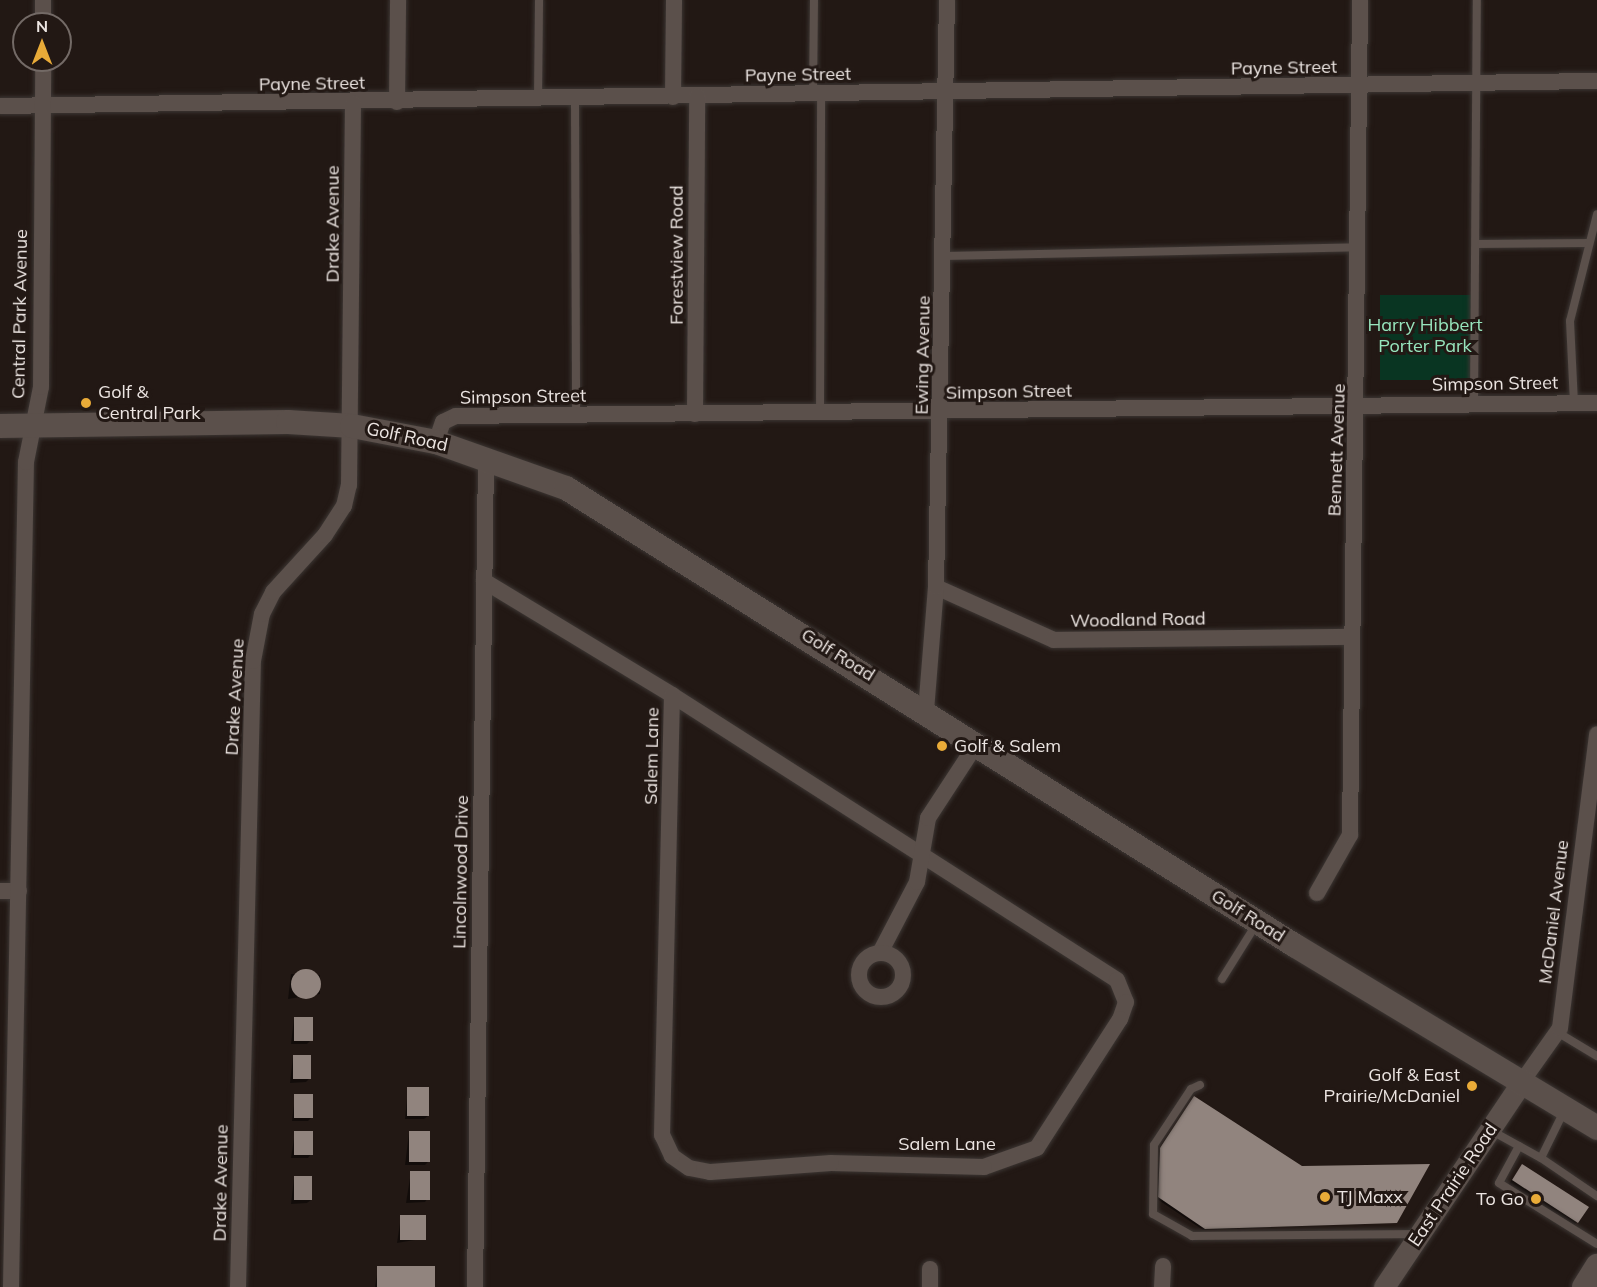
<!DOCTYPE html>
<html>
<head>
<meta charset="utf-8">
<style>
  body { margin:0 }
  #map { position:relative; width:1597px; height:1287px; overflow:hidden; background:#221814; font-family:Mulish,sans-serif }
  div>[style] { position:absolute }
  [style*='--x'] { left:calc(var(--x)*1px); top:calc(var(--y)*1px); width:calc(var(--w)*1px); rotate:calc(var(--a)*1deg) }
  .green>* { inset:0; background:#093522; transform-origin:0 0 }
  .shadow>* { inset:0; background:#0007 }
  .building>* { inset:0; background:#91847e; transform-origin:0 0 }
  .round { border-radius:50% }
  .roads { filter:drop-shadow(0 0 2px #3c3633) drop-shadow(0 0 2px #3c3633) }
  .service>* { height:8px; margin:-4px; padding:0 4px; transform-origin:4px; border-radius:4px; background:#5b504b }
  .minor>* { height:16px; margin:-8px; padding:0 8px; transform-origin:8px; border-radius:8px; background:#5b504b }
  .minor>.ring { margin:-8px; padding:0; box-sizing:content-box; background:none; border:16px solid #5b504b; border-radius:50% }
  .tertiary>* { height:21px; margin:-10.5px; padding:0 10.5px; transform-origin:10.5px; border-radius:10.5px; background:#5b504b }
  .secondary>* { height:24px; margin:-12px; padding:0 12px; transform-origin:12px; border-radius:12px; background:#5b504b }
  .dots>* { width:16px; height:16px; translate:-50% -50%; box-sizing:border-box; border:3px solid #221814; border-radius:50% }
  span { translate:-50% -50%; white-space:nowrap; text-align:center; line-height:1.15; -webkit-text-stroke:6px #221814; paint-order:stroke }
  .street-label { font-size:18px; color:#ece5e2 }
  .park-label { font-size:18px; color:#97e5bd }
  .poi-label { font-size:18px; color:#ece5e2 }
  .left { translate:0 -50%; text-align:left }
  .right { translate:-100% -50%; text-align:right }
  .north { position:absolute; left:12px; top:12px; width:60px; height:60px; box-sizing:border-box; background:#221814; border:2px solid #736a66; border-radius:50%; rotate:0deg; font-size:16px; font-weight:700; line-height:24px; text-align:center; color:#ece5e2 }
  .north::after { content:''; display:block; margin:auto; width:21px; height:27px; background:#e9ab38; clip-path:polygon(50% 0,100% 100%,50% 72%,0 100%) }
</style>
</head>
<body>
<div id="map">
  <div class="green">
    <i style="left:1380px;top:295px;width:91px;height:85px"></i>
  </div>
  <div class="shadow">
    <i style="clip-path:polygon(291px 974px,320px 975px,320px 994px,288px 999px)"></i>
    <i style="clip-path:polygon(294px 1018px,311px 1040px,307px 1044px,291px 1044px)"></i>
    <i style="clip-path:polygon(293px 1057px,310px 1078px,306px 1082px,290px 1083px)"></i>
    <i style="clip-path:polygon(408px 1089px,428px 1116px,424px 1119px,405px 1119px)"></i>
    <i style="clip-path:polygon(295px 1096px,312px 1117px,308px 1121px,292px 1121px)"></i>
    <i style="clip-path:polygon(1193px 1099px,1302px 1167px,1396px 1222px,1203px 1230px,1157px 1199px,1159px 1151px)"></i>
    <i style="clip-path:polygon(295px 1132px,311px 1154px,308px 1158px,291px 1158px)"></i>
    <i style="clip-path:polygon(409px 1133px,429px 1161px,425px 1165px,405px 1165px)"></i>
    <i style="clip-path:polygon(1522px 1166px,1577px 1222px,1571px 1228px,1535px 1204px,1530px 1209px,1530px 1201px,1507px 1186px)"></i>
    <i style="clip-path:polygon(411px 1172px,428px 1198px,425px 1202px,406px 1203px)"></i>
    <i style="clip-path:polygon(294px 1178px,311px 1200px,307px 1203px,291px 1204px)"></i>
    <i style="clip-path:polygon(401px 1217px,426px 1238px,397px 1243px)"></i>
    <i style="clip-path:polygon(378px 1269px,434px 1287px,375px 1287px)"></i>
  </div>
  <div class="building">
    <i class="round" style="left:291px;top:969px;width:30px;height:30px"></i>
    <i style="left:294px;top:1017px;width:19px;height:24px"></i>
    <i style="left:293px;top:1055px;width:18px;height:24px"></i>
    <i style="left:429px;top:1087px;width:29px;height:22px;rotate:90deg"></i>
    <i style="left:294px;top:1094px;width:19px;height:24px"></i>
    <i style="clip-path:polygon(1194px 1096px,1302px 1166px,1430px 1164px,1397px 1223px,1205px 1229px,1158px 1197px,1160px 1148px)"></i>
    <i style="left:294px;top:1131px;width:19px;height:24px"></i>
    <i style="left:409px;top:1131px;width:21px;height:31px"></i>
    <i style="clip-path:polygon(1522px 1164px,1589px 1207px,1578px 1223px,1541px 1199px,1537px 1204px,1531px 1200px,1535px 1195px,1512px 1180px)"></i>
    <i style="left:410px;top:1171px;width:20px;height:29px"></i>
    <i style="left:294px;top:1176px;width:18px;height:24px"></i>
    <i style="left:400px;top:1215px;width:26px;height:25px"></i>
    <i style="left:435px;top:1266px;width:21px;height:58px;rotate:90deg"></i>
  </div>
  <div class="roads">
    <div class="service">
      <i style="--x:813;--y:95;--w:95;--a:-89.4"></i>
      <i style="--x:538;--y:99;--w:99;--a:-89.4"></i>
      <i style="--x:575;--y:99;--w:316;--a:89.8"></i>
      <i style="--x:1476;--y:244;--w:113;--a:-0.5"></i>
      <i style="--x:944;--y:256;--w:415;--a:-1.2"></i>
      <i style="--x:1574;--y:403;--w:82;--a:-92.8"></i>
      <i style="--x:1570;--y:321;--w:110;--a:-75.8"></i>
      <i style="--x:1474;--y:404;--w:404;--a:-89.6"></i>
      <i style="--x:820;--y:413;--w:318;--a:-89.8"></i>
      <i style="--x:1222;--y:979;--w:66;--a:-58"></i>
      <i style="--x:1557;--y:1032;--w:47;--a:31"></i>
      <i style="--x:1200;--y:1085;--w:10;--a:156"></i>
      <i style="--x:1191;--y:1089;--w:67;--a:123.5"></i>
      <i style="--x:1154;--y:1145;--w:69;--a:90.8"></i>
      <i style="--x:1153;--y:1214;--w:45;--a:29.4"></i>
      <i style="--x:1192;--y:1236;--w:225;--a:-0.5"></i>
      <i style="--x:1564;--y:1111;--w:52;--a:116.1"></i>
      <i style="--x:1541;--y:1158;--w:68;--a:34.2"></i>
      <i style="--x:1490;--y:1130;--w:58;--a:28.8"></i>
      <i style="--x:1519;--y:1146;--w:42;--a:118.4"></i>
      <i style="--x:1499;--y:1183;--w:115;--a:31.9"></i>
    </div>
    <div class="minor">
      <i style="--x:43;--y:24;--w:24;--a:-90"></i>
      <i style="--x:673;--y:97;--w:97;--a:-89.4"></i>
      <i style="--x:397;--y:102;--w:102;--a:-89.4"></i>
      <i style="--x:0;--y:106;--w:1597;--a:-0.9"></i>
      <i style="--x:695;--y:414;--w:318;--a:-89.6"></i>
      <i style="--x:436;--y:442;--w:21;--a:-71"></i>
      <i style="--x:443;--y:422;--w:14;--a:-25"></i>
      <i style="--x:456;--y:416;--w:1141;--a:-0.65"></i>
      <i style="--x:484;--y:581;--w:220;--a:31.2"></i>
      <i style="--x:672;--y:695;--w:528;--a:32.64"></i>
      <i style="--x:1117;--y:980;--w:24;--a:68"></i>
      <i style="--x:1126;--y:1002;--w:18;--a:109"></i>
      <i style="--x:1120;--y:1019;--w:153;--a:122.8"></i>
      <i style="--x:1037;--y:1148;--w:56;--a:160.3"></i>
      <i style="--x:984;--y:1167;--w:153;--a:-178.5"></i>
      <i style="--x:831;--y:1163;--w:121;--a:175.7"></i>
      <i style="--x:710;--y:1172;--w:21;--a:-169"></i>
      <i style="--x:689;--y:1168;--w:21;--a:-145"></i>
      <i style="--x:672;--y:1156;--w:23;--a:-115"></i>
      <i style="--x:662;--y:1135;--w:440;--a:-88.7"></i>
      <i style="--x:936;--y:587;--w:129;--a:24.2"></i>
      <i style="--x:1054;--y:640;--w:297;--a:-0.6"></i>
      <i style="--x:926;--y:711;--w:124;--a:-85.4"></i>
      <i style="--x:936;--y:587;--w:587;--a:-88.93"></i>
      <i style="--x:0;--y:891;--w:19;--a:0"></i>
      <i style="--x:1317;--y:893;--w:67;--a:-60.4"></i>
      <i style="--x:1350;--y:835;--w:835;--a:-89.31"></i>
      <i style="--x:882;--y:949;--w:76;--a:-62.4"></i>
      <i style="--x:917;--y:882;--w:65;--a:-80.2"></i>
      <i style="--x:928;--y:818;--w:90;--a:-56.8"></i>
      <i class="ring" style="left:859px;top:953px;width:28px;height:28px"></i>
      <i style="--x:1521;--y:1083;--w:67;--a:-54.7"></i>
      <i style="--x:1560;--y:1028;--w:296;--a:-82.8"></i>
      <i style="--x:11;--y:1287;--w:825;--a:-88.96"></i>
      <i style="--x:26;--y:462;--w:76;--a:-78.7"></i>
      <i style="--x:41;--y:387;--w:327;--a:-89.6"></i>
      <i style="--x:238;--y:1287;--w:626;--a:-88.63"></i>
      <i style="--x:253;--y:661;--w:48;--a:-79.2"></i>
      <i style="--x:262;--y:614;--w:25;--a:-63"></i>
      <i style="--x:273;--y:592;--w:77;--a:-47.6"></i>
      <i style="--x:325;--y:535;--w:35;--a:-57"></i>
      <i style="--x:344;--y:506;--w:22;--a:-77"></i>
      <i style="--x:349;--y:485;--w:382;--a:-89.4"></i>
      <i style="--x:475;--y:1287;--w:830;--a:-89.24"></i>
      <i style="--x:930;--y:1287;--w:18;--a:-90"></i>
      <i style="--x:1162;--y:1287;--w:21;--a:-87"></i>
    </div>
    <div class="tertiary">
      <i style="--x:1384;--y:1287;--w:246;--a:-56.1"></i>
    </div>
    <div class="secondary">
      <i style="--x:0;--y:426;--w:288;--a:-0.8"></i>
      <i style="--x:288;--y:422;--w:64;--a:3.6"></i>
      <i style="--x:352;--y:426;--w:86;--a:10.8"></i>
      <i style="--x:436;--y:442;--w:138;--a:19.5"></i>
      <i style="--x:566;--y:488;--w:860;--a:32.12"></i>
      <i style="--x:1294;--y:945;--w:354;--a:31.1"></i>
      <i style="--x:1584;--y:1287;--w:25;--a:-58"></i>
    </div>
  </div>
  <div class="dots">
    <i style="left:86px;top:403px;background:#e9ab38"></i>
    <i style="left:942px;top:746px;background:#e9ab38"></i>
    <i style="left:1472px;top:1086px;background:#e9ab38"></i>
    <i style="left:1325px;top:1197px;background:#e9ab38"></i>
    <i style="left:1536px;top:1199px;background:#e9ab38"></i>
  </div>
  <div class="street-label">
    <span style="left:1284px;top:68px;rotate:-1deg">Payne Street</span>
    <span style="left:798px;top:75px;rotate:-1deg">Payne Street</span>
    <span style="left:312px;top:84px;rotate:-1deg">Payne Street</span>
    <span style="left:333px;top:224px;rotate:-90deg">Drake Avenue</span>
    <span style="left:677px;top:255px;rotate:-90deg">Forestview Road</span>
    <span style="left:20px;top:314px;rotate:-89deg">Central Park Avenue</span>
    <span style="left:923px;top:355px;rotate:-89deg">Ewing Avenue</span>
    <span style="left:1495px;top:384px;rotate:-1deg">Simpson Street</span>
    <span style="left:1009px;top:392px;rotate:-1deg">Simpson Street</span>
    <span style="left:523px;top:397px;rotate:-1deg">Simpson Street</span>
    <span style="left:407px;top:437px;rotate:12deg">Golf Road</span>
    <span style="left:1337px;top:450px;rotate:-88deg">Bennett Avenue</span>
    <span style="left:1138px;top:620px;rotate:-1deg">Woodland Road</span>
    <span style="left:838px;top:655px;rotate:32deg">Golf Road</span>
    <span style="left:235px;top:697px;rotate:-87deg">Drake Avenue</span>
    <span style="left:652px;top:756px;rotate:-89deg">Salem Lane</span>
    <span style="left:461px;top:872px;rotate:-89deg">Lincolnwood Drive</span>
    <span style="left:1554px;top:912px;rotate:-83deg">McDaniel Avenue</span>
    <span style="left:1248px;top:916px;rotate:32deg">Golf Road</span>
    <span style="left:947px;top:1144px">Salem Lane</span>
    <span style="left:221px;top:1183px;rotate:-89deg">Drake Avenue</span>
    <span style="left:1453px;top:1185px;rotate:-56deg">East Prairie Road</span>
  </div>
  <div class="park-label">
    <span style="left:1425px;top:336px">Harry Hibbert<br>Porter Park</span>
  </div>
  <div class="poi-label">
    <span class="left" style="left:98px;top:403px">Golf &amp;<br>Central Park</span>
    <span class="left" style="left:954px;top:746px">Golf &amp; Salem</span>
    <span class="right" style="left:1460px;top:1086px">Golf &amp; East<br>Prairie/McDaniel</span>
    <span class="left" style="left:1337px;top:1197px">TJ Maxx</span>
    <span class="right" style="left:1524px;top:1199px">To Go</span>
  </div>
  <div class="north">N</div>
</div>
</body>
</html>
